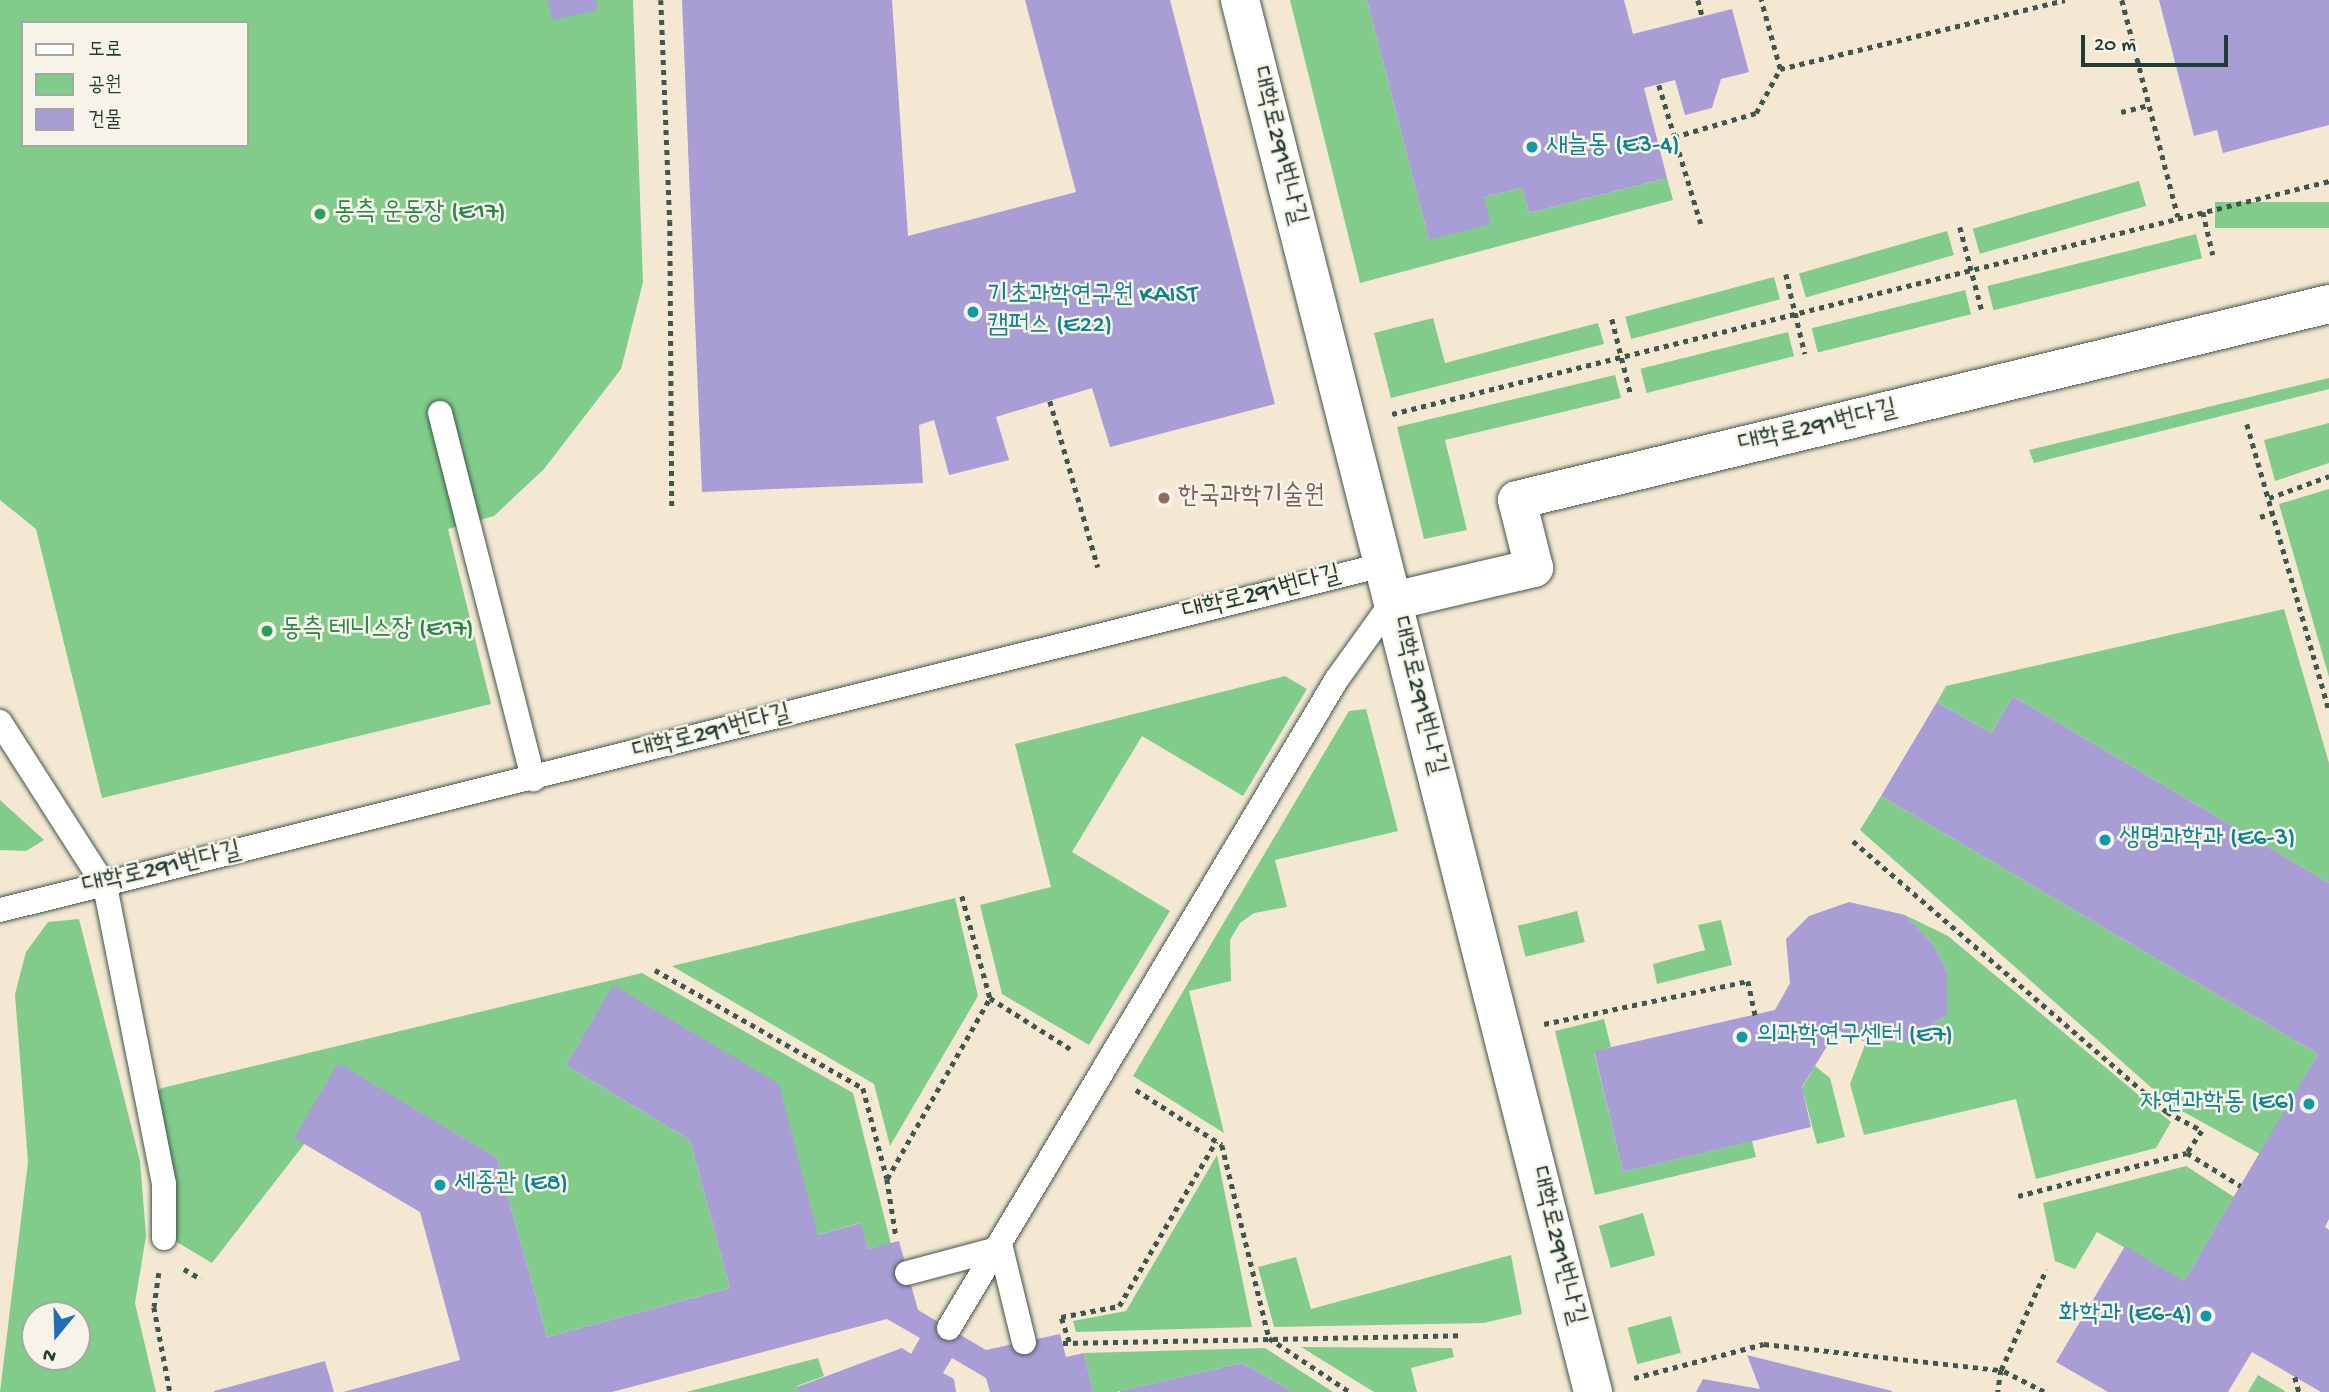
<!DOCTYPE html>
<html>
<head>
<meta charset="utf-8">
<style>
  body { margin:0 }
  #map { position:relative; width:2329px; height:1392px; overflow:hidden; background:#f4e8d2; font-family:"Gochi Hand","Poor Story",sans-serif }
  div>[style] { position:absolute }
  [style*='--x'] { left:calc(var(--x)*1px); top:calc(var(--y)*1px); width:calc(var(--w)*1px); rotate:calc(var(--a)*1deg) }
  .green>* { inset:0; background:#81cc8a; transform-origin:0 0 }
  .building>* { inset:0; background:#a99dd5 }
  .path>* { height:4.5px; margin-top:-2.25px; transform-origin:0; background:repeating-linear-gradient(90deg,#3f574c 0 5px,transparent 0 10px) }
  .roads { filter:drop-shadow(0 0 2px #3f574c) drop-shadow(0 0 2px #3f574c) }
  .lane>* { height:24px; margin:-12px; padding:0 12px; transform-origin:12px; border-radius:12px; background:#fff }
  .street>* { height:38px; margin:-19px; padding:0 19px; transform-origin:19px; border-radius:19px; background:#fff }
  .dots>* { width:19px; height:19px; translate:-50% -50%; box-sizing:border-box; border:4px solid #f7f3e8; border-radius:50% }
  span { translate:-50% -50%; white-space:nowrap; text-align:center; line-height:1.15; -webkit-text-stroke:5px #f7f3e8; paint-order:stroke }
  .street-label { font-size:26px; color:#1f3d34 }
  .culture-label { font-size:26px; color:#0d838f }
  .left { translate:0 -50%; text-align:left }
  .right { translate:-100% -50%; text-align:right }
  .leisure-label { font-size:26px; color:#27864d }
  .education-label { font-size:26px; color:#785e54 }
  .legend { position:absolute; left:21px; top:21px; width:228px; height:126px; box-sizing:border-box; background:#f7f3e8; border:2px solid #a1aaa0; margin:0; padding:9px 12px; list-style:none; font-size:21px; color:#1f3d34 }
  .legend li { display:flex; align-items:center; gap:14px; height:35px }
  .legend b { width:35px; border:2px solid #a1aaa0 }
  .north { position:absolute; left:21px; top:1301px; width:70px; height:70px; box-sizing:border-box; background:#f7f3e8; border:2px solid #a1aaa0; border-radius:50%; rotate:199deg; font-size:19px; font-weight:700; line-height:28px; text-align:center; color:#1f3d34 }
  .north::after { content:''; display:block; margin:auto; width:24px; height:32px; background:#1f6fb2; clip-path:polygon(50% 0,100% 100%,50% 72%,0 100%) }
  .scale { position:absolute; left:2081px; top:35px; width:147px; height:32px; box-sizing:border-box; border:4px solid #1f3d34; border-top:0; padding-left:9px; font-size:21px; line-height:24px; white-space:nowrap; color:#1f3d34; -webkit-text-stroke:5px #f7f3e8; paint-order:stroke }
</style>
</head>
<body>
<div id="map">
  <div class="green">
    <i style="clip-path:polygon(evenodd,0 0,633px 0,643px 282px,621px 369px,544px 469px,494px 516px,448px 529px,491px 704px,102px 798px,36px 529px,0 500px,0 0,23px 23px,247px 23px,247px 145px,23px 145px,23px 23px)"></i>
    <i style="clip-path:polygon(1290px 0,1367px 0,1429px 240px,1484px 197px,1522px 188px,1529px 213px,1667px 178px,1673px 200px,1360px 283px)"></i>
    <i style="left:2139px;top:181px;width:26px;height:173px;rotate:74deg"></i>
    <i style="left:2329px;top:202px;width:26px;height:114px;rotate:90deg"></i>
    <i style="left:1947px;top:231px;width:25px;height:154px;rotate:74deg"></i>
    <i style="left:2196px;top:234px;width:25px;height:215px;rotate:76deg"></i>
    <i style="left:1774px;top:277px;width:23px;height:154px;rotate:75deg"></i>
    <i style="left:1965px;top:290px;width:25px;height:158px;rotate:76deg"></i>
    <i style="clip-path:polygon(1433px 318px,1445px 363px,1598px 323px,1604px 344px,1391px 398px,1374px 333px)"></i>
    <i style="left:1788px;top:332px;width:25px;height:152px;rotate:76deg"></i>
    <i style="clip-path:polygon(1615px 375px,1621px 398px,1445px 440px,1467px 530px,1424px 539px,1397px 427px)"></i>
    <i style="clip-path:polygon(2329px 378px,2329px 389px,2034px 463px,2029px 450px)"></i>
    <i style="clip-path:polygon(2329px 423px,2329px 463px,2275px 481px,2264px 440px)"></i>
    <i style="clip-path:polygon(2329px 489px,2329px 677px,2279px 504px)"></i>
    <i style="clip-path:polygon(2284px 609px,2329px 763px,2329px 883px,2013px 696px,1991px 733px,1937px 702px,1946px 686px)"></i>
    <i style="clip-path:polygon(1285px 676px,1307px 689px,1243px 796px,1142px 736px,1072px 852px,1170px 911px,1089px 1045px,1002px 994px,980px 905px,1051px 887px,1015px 744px)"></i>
    <i style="clip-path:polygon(1366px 709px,1398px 831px,1275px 860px,1287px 907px,1254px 913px,1240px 923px,1230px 940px,1231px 981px,1189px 991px,1224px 1133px,1133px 1076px,1349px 711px)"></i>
    <i style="clip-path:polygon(1881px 796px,2318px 1054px,2260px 1154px,2171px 1105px,1860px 830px)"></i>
    <i style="clip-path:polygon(0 800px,44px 840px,26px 851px,0 850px)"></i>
    <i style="clip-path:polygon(955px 898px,978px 996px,890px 1146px,874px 1084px,672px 966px)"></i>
    <i style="left:1577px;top:911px;width:32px;height:61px;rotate:76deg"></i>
    <i style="clip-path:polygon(1905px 915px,1948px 936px,2171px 1122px,2156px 1148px,2036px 1179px,2016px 1099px,1864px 1135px,1850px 1084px,1866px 1042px,1908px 1041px,1947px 1015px,1947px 971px,1932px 943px)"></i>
    <i style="clip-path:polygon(evenodd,79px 919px,140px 1161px,146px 1236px,135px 1303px,156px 1392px,0 1392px,28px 1162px,15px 994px,26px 952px,48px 922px,79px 919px,77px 1315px,77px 1357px,35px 1357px,35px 1315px,77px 1315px)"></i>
    <i style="clip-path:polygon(1721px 920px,1732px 965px,1657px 984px,1653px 964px,1705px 950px,1698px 925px)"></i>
    <i style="clip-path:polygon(642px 973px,853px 1093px,891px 1244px,868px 1249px,860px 1223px,818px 1235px,613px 986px,566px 1065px,690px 1140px,730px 1288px,547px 1337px,497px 1158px,338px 1064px,305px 1143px,212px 1263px,175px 1241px,155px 1092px,162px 1088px)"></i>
    <i style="clip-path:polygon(1604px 1019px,1611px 1047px,1594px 1052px,1623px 1172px,1752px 1141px,1756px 1157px,1595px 1195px,1555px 1031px)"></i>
    <i style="clip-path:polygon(1815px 1066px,1830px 1078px,1845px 1137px,1817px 1144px,1802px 1088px)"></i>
    <i style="clip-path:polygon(1217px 1155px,1252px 1327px,1076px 1332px,1073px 1321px,1126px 1311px)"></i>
    <i style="clip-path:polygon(2186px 1166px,2234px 1197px,2184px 1281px,2097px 1232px,2075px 1269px,2055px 1261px,2043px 1203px)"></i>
    <i style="left:1643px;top:1213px;width:44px;height:46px;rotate:74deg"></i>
    <i style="clip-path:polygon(1511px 1255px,1522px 1314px,1484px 1323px,1274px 1327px,1258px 1267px,1296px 1257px,1311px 1309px)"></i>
    <i style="left:1671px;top:1316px;width:38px;height:45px;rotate:75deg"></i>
    <i style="clip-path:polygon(1301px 1347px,1452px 1348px,1454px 1357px,1411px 1368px,1417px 1392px,1374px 1392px)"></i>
    <i style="clip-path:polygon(1265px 1348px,1333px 1392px,1293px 1392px,1242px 1363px,1116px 1392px,1093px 1392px,1084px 1353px)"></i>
    <i style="clip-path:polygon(818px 1358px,824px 1376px,797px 1386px,799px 1392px,686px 1392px)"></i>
    <i style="clip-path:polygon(2258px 1375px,2285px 1391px,2285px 1392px,2248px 1392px)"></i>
  </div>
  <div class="building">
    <i style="clip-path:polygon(547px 0,596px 0,598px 10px,552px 20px)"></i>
    <i style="clip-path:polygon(682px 0,892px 0,908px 236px,1076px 192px,1025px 0,1170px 0,1275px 404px,1110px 447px,1092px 388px,996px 417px,1009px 460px,949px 475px,934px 420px,919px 425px,923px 483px,702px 492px)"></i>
    <i style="clip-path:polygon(1367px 0,1624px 0,1633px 34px,1732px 9px,1749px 72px,1721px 79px,1712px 108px,1685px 115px,1675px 80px,1644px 88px,1667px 178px,1529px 213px,1522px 188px,1484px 197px,1491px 224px,1429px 240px)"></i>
    <i style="clip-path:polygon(2159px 0,2329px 0,2329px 125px,2223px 153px,2217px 130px,2194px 136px)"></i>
    <i style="clip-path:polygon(2013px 696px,2329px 883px,2329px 1219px,2325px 1227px,2329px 1230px,2329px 1392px,2321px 1392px,2252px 1352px,2228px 1392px,2108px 1392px,2056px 1362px,2125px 1246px,2184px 1281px,2318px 1054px,1881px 796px,1937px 702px,1991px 733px)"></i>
    <i style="clip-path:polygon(1849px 902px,1905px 915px,1932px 943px,1947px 971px,1947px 1015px,1908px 1041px,1866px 1042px,1837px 1030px,1802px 1087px,1811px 1127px,1623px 1172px,1594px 1051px,1775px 1010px,1790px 983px,1786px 939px,1809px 916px)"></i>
    <i style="clip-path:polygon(613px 985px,779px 1084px,818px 1235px,861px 1223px,868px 1249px,899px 1241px,918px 1310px,986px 1350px,1060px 1334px,1066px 1357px,1084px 1353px,1093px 1392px,990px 1392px,986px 1378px,952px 1358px,943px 1373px,954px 1379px,956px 1392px,799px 1392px,797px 1387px,902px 1348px,911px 1354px,920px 1338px,887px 1319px,612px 1392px,343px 1392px,460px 1360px,420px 1212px,294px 1138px,338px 1063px,497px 1158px,547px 1337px,730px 1288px,690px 1140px,566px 1065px)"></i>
    <i style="clip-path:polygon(1747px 1355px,1892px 1391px,1892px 1392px,1696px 1392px,1703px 1379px,1760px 1389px)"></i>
    <i style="clip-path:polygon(325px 1361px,334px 1392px,214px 1392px,214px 1391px)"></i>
    <i style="clip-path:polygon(1242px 1363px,1293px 1392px,1120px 1392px,1120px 1391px)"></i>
  </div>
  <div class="path">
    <i style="--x:661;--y:0;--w:221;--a:87.7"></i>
    <i style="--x:670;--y:221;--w:286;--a:89.6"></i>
    <i style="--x:1698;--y:0;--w:16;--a:75"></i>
    <i style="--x:2122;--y:0;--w:224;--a:75.5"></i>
    <i style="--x:1780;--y:69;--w:293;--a:-13.6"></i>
    <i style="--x:1659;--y:85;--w:145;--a:73.2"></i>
    <i style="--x:2121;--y:112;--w:29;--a:-14"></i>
    <i style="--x:1674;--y:137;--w:85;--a:-16.3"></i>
    <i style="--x:1756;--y:113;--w:50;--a:-61.4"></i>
    <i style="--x:1780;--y:69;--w:72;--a:-105.4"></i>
    <i style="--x:2203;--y:212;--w:44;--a:76.9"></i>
    <i style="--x:1960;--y:227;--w:87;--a:75.3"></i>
    <i style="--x:1786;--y:274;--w:82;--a:76.6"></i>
    <i style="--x:1612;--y:319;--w:78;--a:76"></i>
    <i style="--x:1050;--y:401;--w:173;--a:73.9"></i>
    <i style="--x:1392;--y:414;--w:966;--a:-13.96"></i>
    <i style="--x:2247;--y:424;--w:298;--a:74"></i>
    <i style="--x:2269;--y:498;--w:64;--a:-20.1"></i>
    <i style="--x:2260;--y:517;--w:14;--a:-17"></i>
    <i style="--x:1853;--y:841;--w:415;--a:40.8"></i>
    <i style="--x:2167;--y:1112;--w:40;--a:28"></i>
    <i style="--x:2202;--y:1131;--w:27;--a:124"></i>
    <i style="--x:962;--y:896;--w:106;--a:74.6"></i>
    <i style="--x:990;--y:998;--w:97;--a:32.4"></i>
    <i style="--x:655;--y:970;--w:239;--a:29.6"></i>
    <i style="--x:863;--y:1088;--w:94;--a:75.2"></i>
    <i style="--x:887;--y:1179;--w:58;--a:81"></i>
    <i style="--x:1544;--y:1024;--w:208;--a:-11.9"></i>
    <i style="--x:1748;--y:981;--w:35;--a:78"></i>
    <i style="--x:1136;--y:1090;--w:102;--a:32.6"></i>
    <i style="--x:1222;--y:1145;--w:199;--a:76.3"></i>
    <i style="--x:1269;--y:1338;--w:97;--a:33.7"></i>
    <i style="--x:887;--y:1179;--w:208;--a:-60.4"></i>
    <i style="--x:2018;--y:1196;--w:174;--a:-14.3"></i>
    <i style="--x:2187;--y:1153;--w:63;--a:31.4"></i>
    <i style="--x:184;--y:1269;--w:20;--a:30"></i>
    <i style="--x:159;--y:1273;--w:34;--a:98"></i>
    <i style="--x:154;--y:1307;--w:86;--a:79.3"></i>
    <i style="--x:1069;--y:1342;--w:26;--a:-108"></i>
    <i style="--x:1061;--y:1317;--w:59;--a:-10.7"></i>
    <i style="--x:1119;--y:1306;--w:191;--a:-59.5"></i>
    <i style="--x:1063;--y:1343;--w:400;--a:-1.1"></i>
    <i style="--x:2295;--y:1377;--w:16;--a:75"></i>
    <i style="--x:1634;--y:1378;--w:134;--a:-14.7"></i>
    <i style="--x:1764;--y:1344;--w:238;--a:6.3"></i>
    <i style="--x:2001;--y:1370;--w:22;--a:98"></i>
    <i style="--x:2044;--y:1392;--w:48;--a:-152.9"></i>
    <i style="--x:2001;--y:1370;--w:110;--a:-65.8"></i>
  </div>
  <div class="roads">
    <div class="lane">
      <i style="--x:440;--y:413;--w:378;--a:75.7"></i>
      <i style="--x:0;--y:722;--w:195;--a:57.4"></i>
      <i style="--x:105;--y:886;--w:304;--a:78.8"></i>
      <i style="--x:164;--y:1184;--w:54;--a:90"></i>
      <i style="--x:0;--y:910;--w:1425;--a:-14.01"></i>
      <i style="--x:1001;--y:1248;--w:97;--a:76.3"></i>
      <i style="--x:907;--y:1273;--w:97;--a:-14.9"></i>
      <i style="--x:949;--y:1328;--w:756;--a:-59.13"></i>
      <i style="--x:1337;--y:679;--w:96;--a:-54.3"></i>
    </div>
    <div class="street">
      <i style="--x:1240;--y:0;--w:1436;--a:75.77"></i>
      <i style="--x:1393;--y:601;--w:145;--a:-13.2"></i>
      <i style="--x:1534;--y:568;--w:70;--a:-104"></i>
      <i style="--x:1517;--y:500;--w:835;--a:-13.57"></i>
    </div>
  </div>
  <div class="dots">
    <i style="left:1532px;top:147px;background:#0f9aa8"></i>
    <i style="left:320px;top:214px;background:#2e9e5b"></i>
    <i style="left:973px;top:312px;background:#0f9aa8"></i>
    <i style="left:1164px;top:498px;background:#8d6e63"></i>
    <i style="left:267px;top:631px;background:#2e9e5b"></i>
    <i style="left:2105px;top:840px;background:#0f9aa8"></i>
    <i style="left:1742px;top:1037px;background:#0f9aa8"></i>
    <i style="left:2309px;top:1104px;background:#0f9aa8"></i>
    <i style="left:440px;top:1185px;background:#0f9aa8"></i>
    <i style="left:2206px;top:1316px;background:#0f9aa8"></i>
  </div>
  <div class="street-label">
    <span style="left:1277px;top:146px;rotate:76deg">대학로291번나길</span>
    <span style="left:1818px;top:428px;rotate:-13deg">대학로291번다길</span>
    <span style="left:1262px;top:595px;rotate:-14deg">대학로291번다길</span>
    <span style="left:1417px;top:696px;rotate:76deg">대학로291번나길</span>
    <span style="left:712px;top:734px;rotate:-14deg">대학로291번다길</span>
    <span style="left:162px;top:870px;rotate:-13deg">대학로291번다길</span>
    <span style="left:1556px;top:1246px;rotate:76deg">대학로291번나길</span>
  </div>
  <div class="culture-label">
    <span class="left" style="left:1546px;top:147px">새늘동 (E3-4)</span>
    <span class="left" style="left:987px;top:312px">기초과학연구원 KAIST<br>캠퍼스 (E22)</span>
    <span class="left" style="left:2119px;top:840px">생명과학과 (E6-3)</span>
    <span class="left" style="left:1756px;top:1037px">의과학연구센터 (E7)</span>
    <span class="right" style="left:2295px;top:1104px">자연과학동 (E6)</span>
    <span class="left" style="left:454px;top:1185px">세종관 (E8)</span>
    <span class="right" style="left:2192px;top:1316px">화학과 (E6-4)</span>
  </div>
  <div class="leisure-label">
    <span class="left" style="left:334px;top:214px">동측 운동장 (E17)</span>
    <span class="left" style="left:281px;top:631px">동측 테니스장 (E17)</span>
  </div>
  <div class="education-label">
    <span class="left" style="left:1178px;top:498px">한국과학기술원</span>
  </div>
  <ul class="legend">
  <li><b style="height:9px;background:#fff"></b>도로</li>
  <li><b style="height:19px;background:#81cc8a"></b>공원</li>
  <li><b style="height:19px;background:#a99dd5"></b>건물</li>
  </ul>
  <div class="north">N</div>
  <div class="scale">20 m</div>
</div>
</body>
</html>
